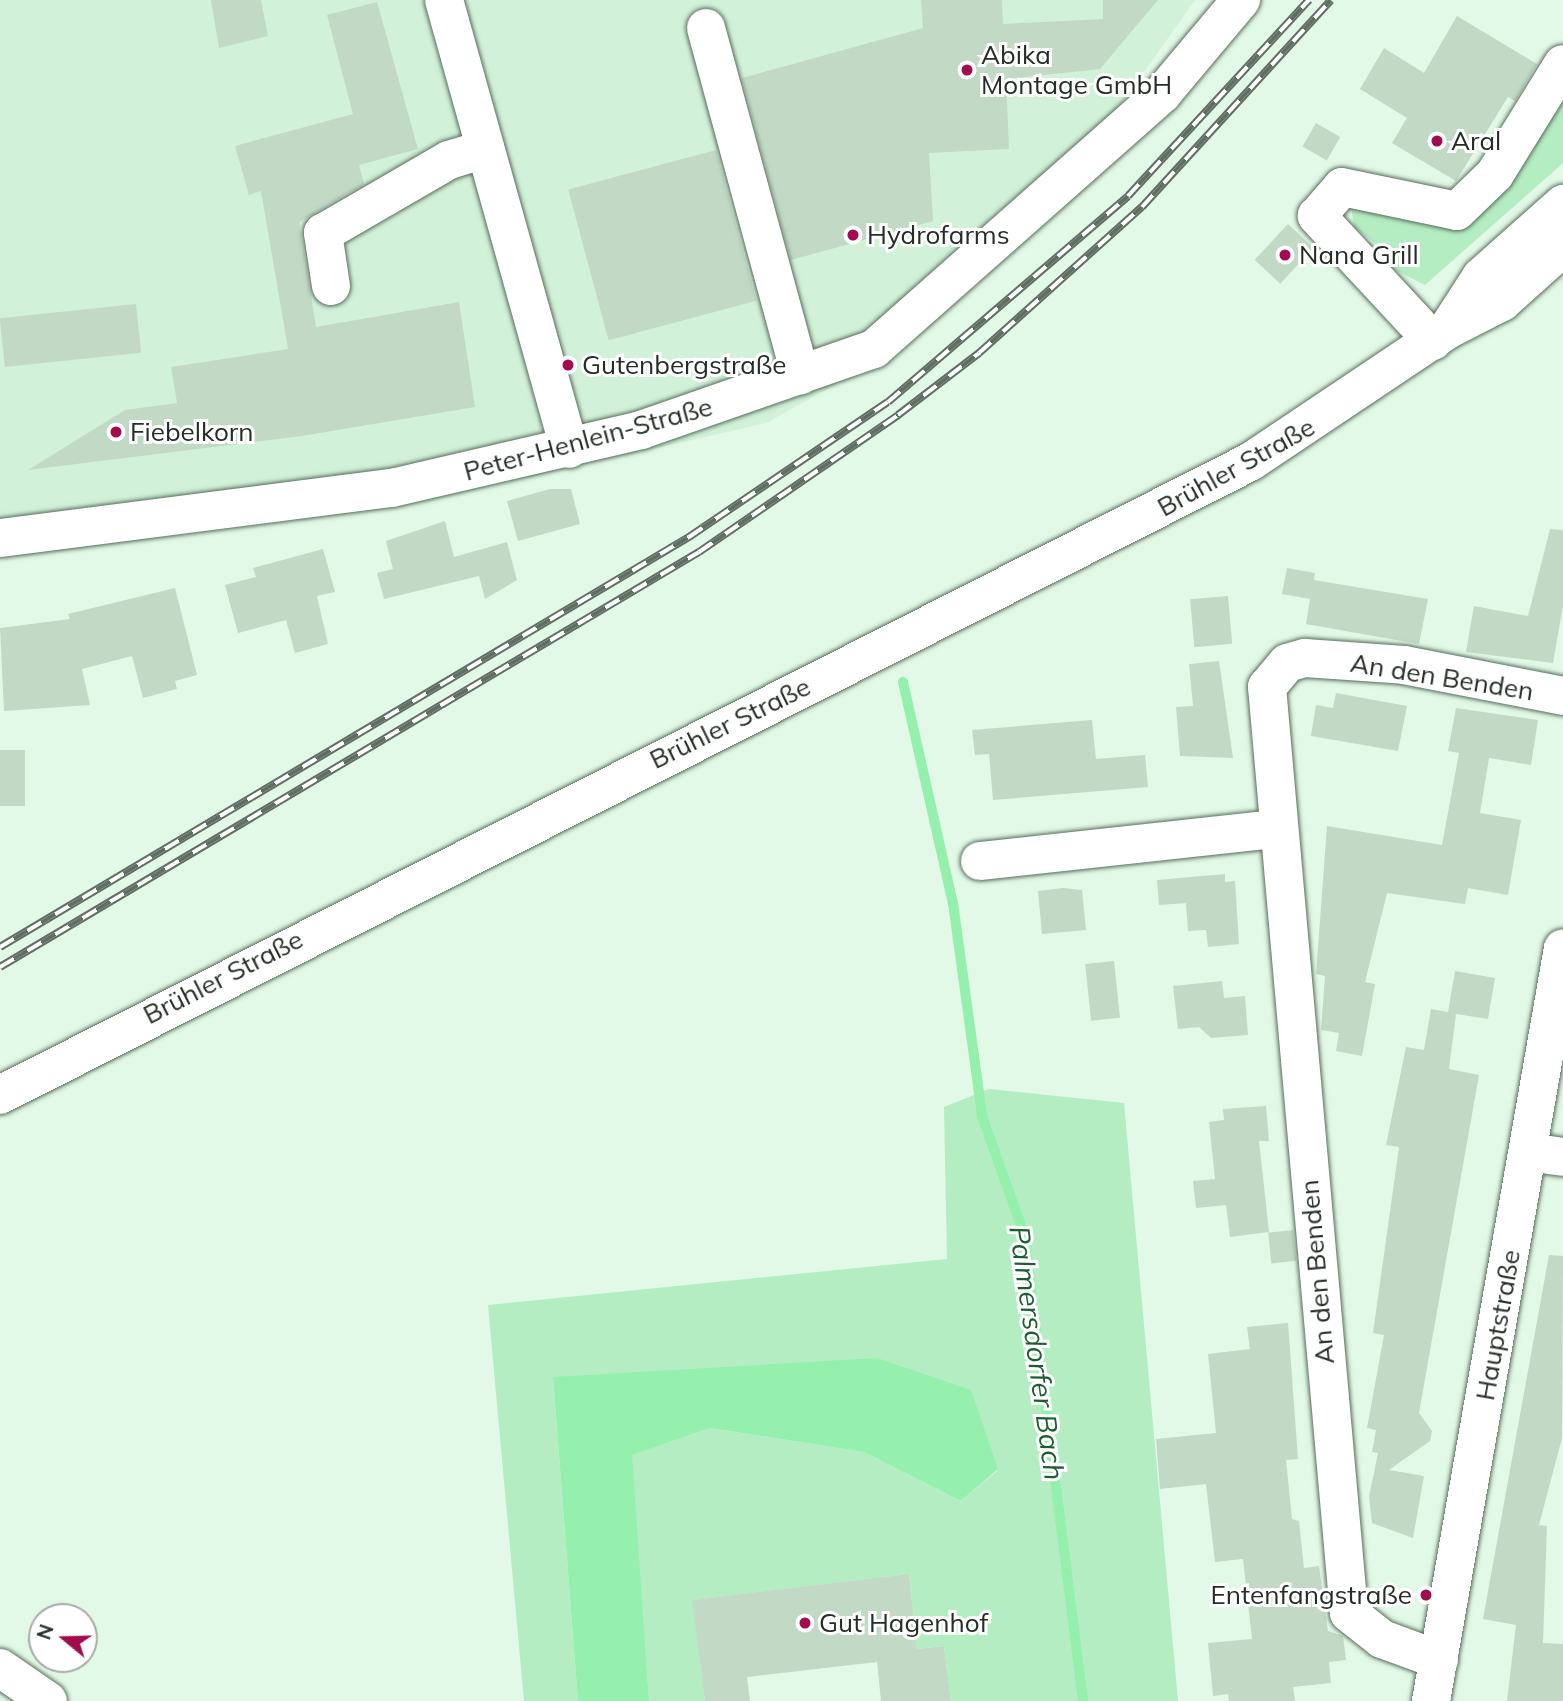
<!DOCTYPE html>
<html>
<head>
<meta charset="utf-8">
<style>
  body { margin:0 }
  #map { position:relative; width:1563px; height:1701px; overflow:hidden; background:#e1f9e6; font-family:Mulish,sans-serif }
  div>[style] { position:absolute }
  [style*='--x'] { left:calc(var(--x)*1px); top:calc(var(--y)*1px); width:calc(var(--w)*1px); rotate:calc(var(--a)*1deg) }
  .built>* { inset:0; background:#d2f1d9 }
  .green>* { inset:0; background:#b5edc2 }
  .water>* { inset:0; background:#95efad }
  .stream>* { height:10px; margin:-5px; padding:0 5px; transform-origin:5px; border-radius:5px; background:#95efad }
  .building>* { inset:0; background:#c2d9c6; transform-origin:0 0 }
  .roads { filter:drop-shadow(0 0 2px #586d5d) drop-shadow(0 0 2px #586d5d) }
  .minor>* { height:38px; margin:-19px; padding:0 19px; transform-origin:19px; border-radius:19px; background:#fff }
  .major>* { height:38px; margin:-19px; padding:0 19px; transform-origin:19px; border-radius:19px; background:#fff }
  .rail>* { height:8px; margin-top:-4px; transform-origin:0; background:repeating-linear-gradient(90deg,#fff 0 16px,#606e63 0 32px); box-sizing:border-box; border-block:2px solid #606e63 }
  .dots>* { width:19px; height:19px; translate:-50% -50%; box-sizing:border-box; border:4px solid #fff; border-radius:50% }
  span { translate:-50% -50%; white-space:nowrap; text-align:center; line-height:1.15; -webkit-text-stroke:6px #fff; paint-order:stroke }
  .poi-label { font-size:26px; color:#242d26 }
  .left { translate:0 -50%; text-align:left }
  .right { translate:-100% -50%; text-align:right }
  .street-label { font-size:26px; color:#242d26 }
  .water-label { font-size:28px; color:#1d5d33; font-style:italic }
  .north { position:absolute; left:28px; top:1603px; width:70px; height:70px; box-sizing:border-box; background:#fff; border:2px solid #a7aba8; border-radius:50%; rotate:289deg; font-size:19px; font-weight:700; line-height:28px; text-align:center; color:#242d26 }
  .north::after { content:''; display:block; margin:auto; width:24px; height:32px; background:#a20c4d; clip-path:polygon(50% 0,100% 100%,50% 72%,0 100%) }
</style>
</head>
<body>
<div id="map">
  <div class="built">
    <i style="clip-path:polygon(0 0,1195px 0,1023px 243px,902px 348px,766px 423px,421px 502px,0 551px)"></i>
  </div>
  <div class="green">
    <i style="clip-path:polygon(1563px 87px,1563px 163px,1425px 285px,1393px 269px,1385px 251px,1354px 227px,1351px 205px,1465px 217px)"></i>
    <i style="clip-path:polygon(989px 1089px,1124px 1103px,1178px 1701px,951px 1701px,944px 1646px,917px 1649px,909px 1574px,693px 1600px,705px 1701px,649px 1701px,631px 1455px,710px 1428px,864px 1452px,961px 1501px,998px 1470px,553px 1377px,578px 1701px,524px 1701px,488px 1305px,947px 1259px,944px 1107px)"></i>
  </div>
  <div class="water">
    <i style="clip-path:polygon(877px 1358px,971px 1390px,998px 1469px,961px 1501px,864px 1452px,710px 1428px,632px 1455px,649px 1701px,578px 1701px,553px 1377px)"></i>
  </div>
  <div class="stream">
    <i style="--x:903;--y:682;--w:227;--a:77.3"></i>
    <i style="--x:953;--y:903;--w:215;--a:82.2"></i>
    <i style="--x:982;--y:1116;--w:125;--a:70.4"></i>
    <i style="--x:1024;--y:1234;--w:471;--a:82.8"></i>
  </div>
  <div class="building">
    <i style="clip-path:polygon(211px 0,261px 0,268px 36px,219px 48px)"></i>
    <i style="clip-path:polygon(921px 0,1002px 0,1003px 24px,1103px 19px,1103px 0,1158px 0,1100px 69px,1006px 79px,1009px 149px,929px 153px,933px 221px,791px 260px,742px 78px,923px 28px)"></i>
    <i style="clip-path:polygon(377px 2px,418px 149px,359px 165px,364px 184px,299px 222px,316px 327px,459px 302px,475px 407px,302px 436px,28px 470px,125px 410px,177px 403px,171px 367px,288px 349px,261px 191px,249px 195px,235px 146px,353px 114px,327px 15px)"></i>
    <i style="clip-path:polygon(1457px 16px,1537px 64px,1515px 101px,1508px 97px,1456px 181px,1392px 143px,1407px 118px,1360px 89px,1384px 48px,1424px 73px)"></i>
    <i style="left:1316px;top:123px;width:28px;height:27px;rotate:30deg"></i>
    <i style="left:716px;top:150px;width:156px;height:153px;rotate:75deg"></i>
    <i style="left:1288px;top:224px;width:35px;height:49px;rotate:43deg"></i>
    <i style="left:136px;top:304px;width:49px;height:137px;rotate:84deg"></i>
    <i style="clip-path:polygon(550px 489px,571px 489px,580px 524px,518px 541px,507px 501px)"></i>
    <i style="clip-path:polygon(445px 521px,454px 557px,507px 542px,517px 580px,485px 599px,479px 576px,384px 599px,377px 573px,393px 569px,386px 541px)"></i>
    <i style="clip-path:polygon(1550px 529px,1563px 530px,1563px 605px,1553px 663px,1466px 652px,1474px 606px,1528px 616px)"></i>
    <i style="clip-path:polygon(323px 549px,335px 592px,317px 596px,328px 644px,295px 653px,286px 620px,238px 633px,225px 585px,256px 577px,253px 568px)"></i>
    <i style="clip-path:polygon(1287px 568px,1315px 573px,1314px 580px,1428px 599px,1419px 644px,1306px 624px,1310px 599px,1282px 594px)"></i>
    <i style="clip-path:polygon(175px 588px,197px 675px,175px 681px,177px 689px,143px 698px,132px 656px,82px 669px,90px 705px,4px 711px,0 628px,70px 619px,68px 614px)"></i>
    <i style="left:1228px;top:596px;width:48px;height:38px;rotate:85deg"></i>
    <i style="clip-path:polygon(1219px 661px,1233px 758px,1180px 756px,1176px 707px,1193px 706px,1189px 664px)"></i>
    <i style="clip-path:polygon(1336px 693px,1407px 706px,1398px 751px,1311px 736px,1316px 705px,1333px 708px)"></i>
    <i style="clip-path:polygon(1456px 708px,1538px 720px,1531px 765px,1489px 758px,1480px 813px,1521px 820px,1508px 895px,1468px 888px,1465px 904px,1387px 893px,1365px 982px,1375px 984px,1362px 1056px,1336px 1051px,1339px 1033px,1321px 1030px,1325px 976px,1316px 974px,1327px 826px,1442px 845px,1459px 753px,1448px 751px)"></i>
    <i style="clip-path:polygon(1092px 720px,1096px 759px,1145px 755px,1148px 787px,993px 800px,989px 754px,975px 755px,972px 730px)"></i>
    <i style="left:0;top:750px;width:25px;height:56px"></i>
    <i style="clip-path:polygon(1225px 874px,1225px 882px,1235px 881px,1239px 944px,1208px 947px,1206px 930px,1188px 931px,1186px 903px,1159px 905px,1157px 880px)"></i>
    <i style="clip-path:polygon(1063px 888px,1082px 890px,1086px 930px,1042px 934px,1038px 891px)"></i>
    <i style="left:1114px;top:961px;width:57px;height:29px;rotate:84deg"></i>
    <i style="clip-path:polygon(1455px 971px,1495px 978px,1488px 1019px,1456px 1014px,1449px 1069px,1479px 1075px,1419px 1413px,1432px 1431px,1430px 1441px,1389px 1470px,1424px 1476px,1413px 1538px,1372px 1523px,1369px 1497px,1378px 1453px,1372px 1452px,1376px 1430px,1367px 1428px,1384px 1335px,1373px 1333px,1399px 1147px,1386px 1145px,1406px 1047px,1424px 1050px,1431px 1009px,1448px 1012px)"></i>
    <i style="clip-path:polygon(1222px 981px,1224px 998px,1245px 996px,1248px 1035px,1211px 1038px,1199px 1027px,1178px 1029px,1173px 986px)"></i>
    <i style="clip-path:polygon(1266px 1106px,1269px 1141px,1259px 1141px,1269px 1232px,1230px 1237px,1226px 1205px,1196px 1208px,1193px 1181px,1215px 1179px,1209px 1122px,1224px 1120px,1223px 1109px)"></i>
    <i style="left:1293px;top:1230px;width:31px;height:25px;rotate:84deg"></i>
    <i style="clip-path:polygon(1549px 1255px,1563px 1256px,1562px 1438px,1539px 1525px,1547px 1526px,1543px 1643px,1563px 1644px,1563px 1701px,1507px 1701px,1516px 1625px,1483px 1619px)"></i>
    <i style="clip-path:polygon(1288px 1323px,1298px 1459px,1286px 1460px,1292px 1519px,1299px 1521px,1304px 1568px,1319px 1566px,1328px 1631px,1343px 1636px,1346px 1660px,1329px 1662px,1331px 1683px,1293px 1687px,1295px 1701px,1229px 1701px,1228px 1694px,1213px 1696px,1208px 1643px,1252px 1639px,1243px 1559px,1215px 1562px,1206px 1484px,1160px 1489px,1156px 1439px,1216px 1433px,1208px 1354px,1250px 1349px,1247px 1327px)"></i>
    <i style="clip-path:polygon(909px 1574px,917px 1649px,944px 1646px,951px 1701px,881px 1701px,877px 1662px,747px 1677px,750px 1701px,705px 1701px,692px 1600px)"></i>
  </div>
  <div class="roads">
    <div class="minor">
      <i style="--x:444;--y:0;--w:466;--a:74.4"></i>
      <i style="--x:706;--y:28;--w:360;--a:74.8"></i>
      <i style="--x:331;--y:286;--w:54;--a:-98.6"></i>
      <i style="--x:323;--y:233;--w:146;--a:-30.1"></i>
      <i style="--x:449;--y:160;--w:38;--a:-17"></i>
      <i style="--x:1433;--y:341;--w:171;--a:-132.9"></i>
      <i style="--x:1317;--y:216;--w:38;--a:-49"></i>
      <i style="--x:1342;--y:187;--w:117;--a:11.8"></i>
      <i style="--x:1457;--y:211;--w:53;--a:-44.2"></i>
      <i style="--x:1495;--y:174;--w:129;--a:-58.3"></i>
      <i style="--x:0;--y:538;--w:395;--a:-7.3"></i>
      <i style="--x:392;--y:488;--w:256;--a:-13.1"></i>
      <i style="--x:641;--y:430;--w:247;--a:-19.2"></i>
      <i style="--x:874;--y:349;--w:385;--a:-41.5"></i>
      <i style="--x:1162;--y:94;--w:123;--a:-50"></i>
      <i style="--x:980;--y:861;--w:297;--a:-6.2"></i>
      <i style="--x:1528;--y:1152;--w:35;--a:8"></i>
      <i style="--x:1439;--y:1660;--w:61;--a:-159.8"></i>
      <i style="--x:1382;--y:1639;--w:42;--a:-141.8"></i>
      <i style="--x:1349;--y:1613;--w:930;--a:-95.06"></i>
      <i style="--x:1267;--y:687;--w:31;--a:-50"></i>
      <i style="--x:1287;--y:663;--w:19;--a:-16"></i>
      <i style="--x:1305;--y:658;--w:99;--a:4"></i>
      <i style="--x:1404;--y:665;--w:162;--a:11"></i>
      <i style="--x:0;--y:1668;--w:58;--a:34.5"></i>
      <i style="--x:1431;--y:1701;--w:764;--a:-80.06"></i>
    </div>
    <div class="major">
      <i style="--x:1448;--y:328;--w:61;--a:-57.1"></i>
      <i style="--x:1481;--y:277;--w:110;--a:-41.7"></i>
      <i style="--x:0;--y:1095;--w:1401;--a:-26.86"></i>
      <i style="--x:1250;--y:462;--w:237;--a:-33.8"></i>
      <i style="--x:1447;--y:330;--w:62;--a:-27"></i>
      <i style="--x:1502;--y:302;--w:82;--a:-42"></i>
    </div>
  </div>
  <div class="rail">
    <i style="--x:0;--y:947;--w:802;--a:-30.76"></i>
    <i style="--x:689;--y:537;--w:240;--a:-34.2"></i>
    <i style="--x:888;--y:402;--w:316;--a:-40.6"></i>
    <i style="--x:1128;--y:196;--w:267;--a:-47.3"></i>
    <i style="--x:0;--y:967;--w:813;--a:-30.7"></i>
    <i style="--x:699;--y:552;--w:242;--a:-34.5"></i>
    <i style="--x:898;--y:415;--w:102;--a:-37.4"></i>
    <i style="--x:979;--y:353;--w:219;--a:-41.9"></i>
    <i style="--x:1142;--y:207;--w:280;--a:-47.6"></i>
  </div>
  <div class="dots">
    <i style="left:967px;top:70px;background:#a20c4d"></i>
    <i style="left:1437px;top:141px;background:#a20c4d"></i>
    <i style="left:853px;top:235px;background:#a20c4d"></i>
    <i style="left:1285px;top:255px;background:#a20c4d"></i>
    <i style="left:568px;top:365px;background:#a20c4d"></i>
    <i style="left:116px;top:432px;background:#a20c4d"></i>
    <i style="left:1426px;top:1595px;background:#a20c4d"></i>
    <i style="left:805px;top:1623px;background:#a20c4d"></i>
  </div>
  <div class="poi-label">
    <span class="left" style="left:981px;top:70px">Abika<br>Montage GmbH</span>
    <span class="left" style="left:1451px;top:141px">Aral</span>
    <span class="left" style="left:867px;top:235px">Hydrofarms</span>
    <span class="left" style="left:1299px;top:255px">Nana Grill</span>
    <span class="left" style="left:582px;top:365px">Gutenbergstraße</span>
    <span class="left" style="left:130px;top:432px">Fiebelkorn</span>
    <span class="right" style="left:1412px;top:1595px">Entenfangstraße</span>
    <span class="left" style="left:819px;top:1623px">Gut Hagenhof</span>
  </div>
  <div class="street-label">
    <span style="left:588px;top:439px;rotate:-15deg">Peter-Henlein-Straße</span>
    <span style="left:1236px;top:467px;rotate:-29deg">Brühler Straße</span>
    <span style="left:1442px;top:677px;rotate:9deg">An den Benden</span>
    <span style="left:730px;top:723px;rotate:-26deg">Brühler Straße</span>
    <span style="left:223px;top:977px;rotate:-27deg">Brühler Straße</span>
    <span style="left:1317px;top:1272px;rotate:-95deg">An den Benden</span>
    <span style="left:1498px;top:1325px;rotate:-80deg">Hauptstraße</span>
  </div>
  <div class="water-label">
    <span style="left:1037px;top:1353px;rotate:82deg">Palmersdorfer Bach</span>
  </div>
  <div class="north">N</div>
</div>
</body>
</html>
